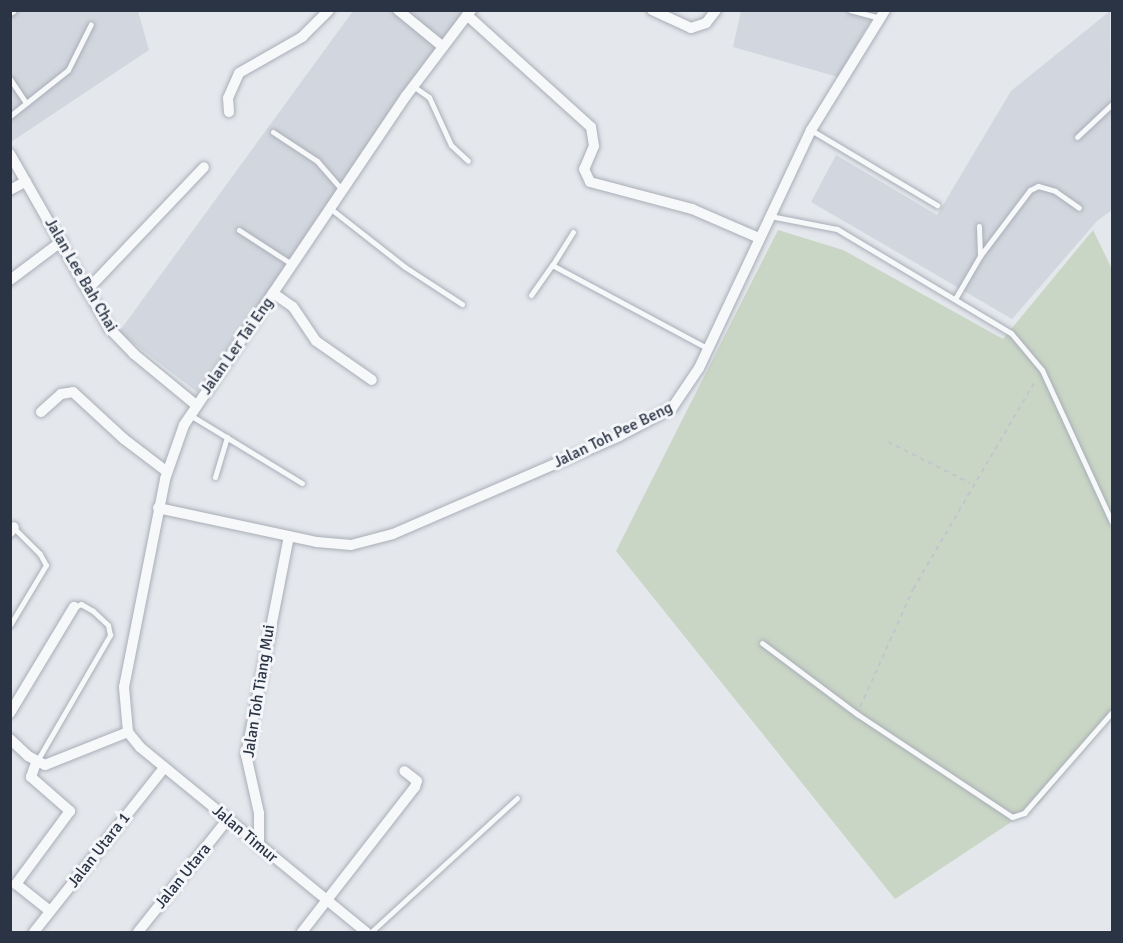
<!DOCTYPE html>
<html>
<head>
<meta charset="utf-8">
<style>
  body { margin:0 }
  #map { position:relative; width:1123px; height:943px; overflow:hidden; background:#e4e7ec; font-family:Signika,sans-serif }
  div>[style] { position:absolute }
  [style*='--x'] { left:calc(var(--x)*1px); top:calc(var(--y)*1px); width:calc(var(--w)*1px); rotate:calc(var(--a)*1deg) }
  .built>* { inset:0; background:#d2d6de }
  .green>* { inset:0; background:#c9d6c5 }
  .path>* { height:1.5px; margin-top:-0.75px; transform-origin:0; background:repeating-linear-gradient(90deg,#c2c5cb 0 4.5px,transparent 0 9px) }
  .roads { filter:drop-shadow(0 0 2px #a9aeb7) drop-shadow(0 0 2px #a9aeb7) }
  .service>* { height:5px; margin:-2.5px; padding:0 2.5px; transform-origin:2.5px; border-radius:2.5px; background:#f7f8fa }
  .minor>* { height:10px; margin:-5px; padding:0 5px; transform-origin:5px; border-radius:5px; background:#f7f8fa }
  span { translate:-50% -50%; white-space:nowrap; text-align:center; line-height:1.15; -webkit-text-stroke:6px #f4f6f9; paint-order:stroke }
  .street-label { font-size:16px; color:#2b3445 }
  .frame { position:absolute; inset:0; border:12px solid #2b3445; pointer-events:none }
</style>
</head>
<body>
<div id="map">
  <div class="built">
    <i style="clip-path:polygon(11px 11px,138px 11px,149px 50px,11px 142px)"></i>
    <i style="clip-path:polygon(353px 11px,470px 11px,197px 392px,119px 332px)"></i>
    <i style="clip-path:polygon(741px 11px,876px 11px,838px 77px,733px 47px)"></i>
    <i style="clip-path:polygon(1110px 11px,1112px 210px,1097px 221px,1012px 319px,811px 202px,836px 155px,937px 215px,1011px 91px)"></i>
  </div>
  <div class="green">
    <i style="clip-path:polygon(778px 230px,843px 250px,1003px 339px,1093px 230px,1112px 269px,1112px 709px,1040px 803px,895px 899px,616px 551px)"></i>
  </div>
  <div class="path">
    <i style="--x:888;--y:442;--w:92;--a:26.6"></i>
    <i style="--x:860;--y:707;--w:129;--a:-65.8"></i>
    <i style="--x:913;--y:589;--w:243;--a:-59.6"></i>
  </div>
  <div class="roads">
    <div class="service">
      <i style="--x:850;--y:10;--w:30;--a:15"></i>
      <i style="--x:10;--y:79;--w:29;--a:56"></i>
      <i style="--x:413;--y:86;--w:19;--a:35"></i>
      <i style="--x:429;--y:97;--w:53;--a:65.4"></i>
      <i style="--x:451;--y:145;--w:23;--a:43"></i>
      <i style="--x:10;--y:116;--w:74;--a:-38.4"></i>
      <i style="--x:68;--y:70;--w:51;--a:-63.4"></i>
      <i style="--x:811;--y:130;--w:147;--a:30.8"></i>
      <i style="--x:273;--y:132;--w:53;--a:33.4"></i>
      <i style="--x:317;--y:161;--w:38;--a:49"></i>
      <i style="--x:1077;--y:137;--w:48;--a:-43.3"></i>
      <i style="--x:331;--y:209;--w:94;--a:38.1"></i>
      <i style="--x:405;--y:267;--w:68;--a:33"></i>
      <i style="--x:770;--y:216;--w:68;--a:11"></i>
      <i style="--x:837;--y:229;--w:203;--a:30.9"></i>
      <i style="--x:1011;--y:333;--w:48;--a:50"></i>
      <i style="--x:1042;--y:370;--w:167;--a:65.3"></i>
      <i style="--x:239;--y:230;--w:64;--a:32.9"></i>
      <i style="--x:573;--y:232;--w:39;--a:122"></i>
      <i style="--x:552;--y:265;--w:176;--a:28.2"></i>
      <i style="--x:980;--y:256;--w:83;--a:-52.9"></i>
      <i style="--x:1030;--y:190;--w:9;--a:-27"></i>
      <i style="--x:1038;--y:186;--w:18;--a:16"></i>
      <i style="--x:1055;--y:191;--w:29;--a:35"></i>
      <i style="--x:531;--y:295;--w:37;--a:-55"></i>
      <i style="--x:955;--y:299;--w:50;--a:-59.8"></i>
      <i style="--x:980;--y:256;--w:30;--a:-92"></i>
      <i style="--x:190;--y:415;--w:131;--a:31.3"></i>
      <i style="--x:215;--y:477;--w:42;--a:-73.3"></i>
      <i style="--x:10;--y:625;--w:70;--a:-59"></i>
      <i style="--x:46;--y:565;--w:13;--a:-119"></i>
      <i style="--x:40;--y:554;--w:40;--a:-135"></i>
      <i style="--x:762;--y:643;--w:119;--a:36.8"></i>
      <i style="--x:857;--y:714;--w:186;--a:33.6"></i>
      <i style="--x:1012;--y:817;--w:13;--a:-18"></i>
      <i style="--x:1024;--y:813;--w:134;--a:-48.9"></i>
      <i style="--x:37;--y:761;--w:146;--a:-59.9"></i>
      <i style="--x:110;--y:635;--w:10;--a:-101"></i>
      <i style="--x:108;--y:625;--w:21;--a:-137"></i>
      <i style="--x:93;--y:611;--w:14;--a:-150"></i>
      <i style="--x:81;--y:604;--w:7;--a:153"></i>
      <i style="--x:371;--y:932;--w:198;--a:-42.5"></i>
    </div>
    <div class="minor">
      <i style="--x:398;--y:10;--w:57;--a:39.3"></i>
      <i style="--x:652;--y:10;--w:43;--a:24.8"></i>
      <i style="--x:691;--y:28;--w:16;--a:-18"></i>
      <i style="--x:706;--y:23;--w:16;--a:-52"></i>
      <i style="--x:10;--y:11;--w:2;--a:-27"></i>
      <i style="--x:467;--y:15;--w:167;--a:42.1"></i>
      <i style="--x:591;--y:127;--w:19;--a:81"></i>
      <i style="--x:594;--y:146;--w:25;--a:113"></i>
      <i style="--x:584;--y:169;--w:14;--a:65"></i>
      <i style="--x:590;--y:182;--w:106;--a:14.8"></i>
      <i style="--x:692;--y:209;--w:73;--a:23.4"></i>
      <i style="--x:229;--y:112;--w:14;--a:-94"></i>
      <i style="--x:228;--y:98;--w:27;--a:-66"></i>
      <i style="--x:239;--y:73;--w:73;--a:-29.7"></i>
      <i style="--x:302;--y:37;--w:38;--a:-45"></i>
      <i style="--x:10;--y:154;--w:202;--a:60.3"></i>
      <i style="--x:110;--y:329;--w:35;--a:46"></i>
      <i style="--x:134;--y:354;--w:80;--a:39.4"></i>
      <i style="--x:10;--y:190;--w:18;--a:-29"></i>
      <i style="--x:10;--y:280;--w:65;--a:-36.9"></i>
      <i style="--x:88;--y:289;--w:168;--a:-46.4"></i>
      <i style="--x:273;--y:293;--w:24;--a:35"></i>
      <i style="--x:293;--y:307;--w:41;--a:55.9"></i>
      <i style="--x:316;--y:341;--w:68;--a:34.9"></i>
      <i style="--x:41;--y:412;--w:27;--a:-42"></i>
      <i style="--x:61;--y:394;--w:12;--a:-9"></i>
      <i style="--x:73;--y:392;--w:69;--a:42.7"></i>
      <i style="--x:124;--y:439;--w:53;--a:37.3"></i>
      <i style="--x:158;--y:508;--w:163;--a:12.1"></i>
      <i style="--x:317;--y:542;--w:34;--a:5"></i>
      <i style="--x:351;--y:545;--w:43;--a:-14.7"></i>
      <i style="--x:393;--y:534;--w:246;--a:-23.4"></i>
      <i style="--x:619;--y:436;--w:60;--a:-27.8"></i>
      <i style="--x:672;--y:408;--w:48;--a:-56"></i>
      <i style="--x:699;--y:368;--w:263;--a:-64.8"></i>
      <i style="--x:811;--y:130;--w:141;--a:-58.3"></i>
      <i style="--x:10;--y:532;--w:6;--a:-51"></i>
      <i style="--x:10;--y:713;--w:124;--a:-58.9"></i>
      <i style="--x:10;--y:739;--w:25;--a:43"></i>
      <i style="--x:28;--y:756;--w:19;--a:28"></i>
      <i style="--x:45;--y:765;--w:89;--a:-21.7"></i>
      <i style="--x:36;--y:763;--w:15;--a:110"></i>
      <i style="--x:31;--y:777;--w:52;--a:41.1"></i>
      <i style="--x:70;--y:811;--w:91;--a:126.5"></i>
      <i style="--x:16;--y:884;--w:43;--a:38.5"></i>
      <i style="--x:259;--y:846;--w:33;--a:-90"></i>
      <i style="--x:259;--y:813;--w:59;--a:-102.6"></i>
      <i style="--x:246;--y:755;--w:223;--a:-78.9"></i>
      <i style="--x:34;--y:932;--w:209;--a:-51.6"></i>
      <i style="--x:138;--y:932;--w:144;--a:-51.5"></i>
      <i style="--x:302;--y:932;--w:184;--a:-52.1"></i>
      <i style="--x:415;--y:787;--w:6;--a:-72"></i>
      <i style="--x:417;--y:781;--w:16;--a:-142"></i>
      <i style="--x:366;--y:932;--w:292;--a:-140.7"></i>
      <i style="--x:140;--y:747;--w:19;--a:-129"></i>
      <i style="--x:128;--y:732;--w:45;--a:-95.1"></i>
      <i style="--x:124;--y:687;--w:212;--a:-78.8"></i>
      <i style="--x:165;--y:479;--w:57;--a:-70.6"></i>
      <i style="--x:184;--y:425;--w:397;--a:-56"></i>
      <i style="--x:406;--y:96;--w:108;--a:-52.9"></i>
    </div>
  </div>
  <div class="street-label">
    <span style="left:81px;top:275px;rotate:60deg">Jalan Lee Bah Chai</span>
    <span style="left:237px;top:346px;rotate:-55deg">Jalan Ler Tai Eng</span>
    <span style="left:613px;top:435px;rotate:-26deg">Jalan Toh Pee Beng</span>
    <span style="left:259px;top:691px;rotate:-81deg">Jalan Toh Tiang Mui</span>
    <span style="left:245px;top:834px;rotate:40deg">Jalan Timur</span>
    <span style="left:99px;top:850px;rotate:-52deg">Jalan Utara 1</span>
    <span style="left:183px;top:876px;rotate:-51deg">Jalan Utara</span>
  </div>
  <div class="frame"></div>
</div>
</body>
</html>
